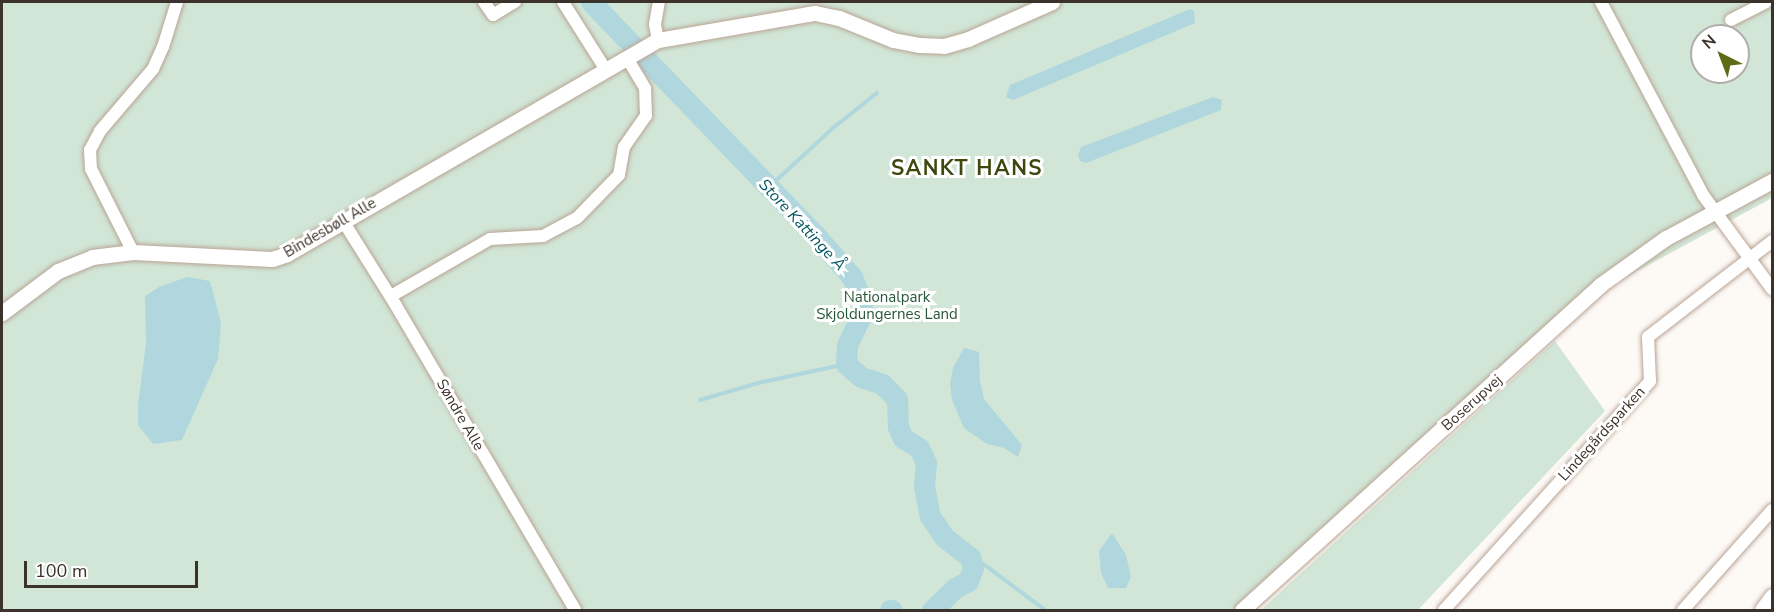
<!DOCTYPE html>
<html>
<head>
<meta charset="utf-8">
<style>
  body { margin:0 }
  #map { position:relative; width:1774px; height:612px; overflow:hidden; background:#fdf9f5; font-family:"Nunito Sans",sans-serif }
  div>[style] { position:absolute }
  [style*='--x'] { left:calc(var(--x)*1px); top:calc(var(--y)*1px); width:calc(var(--w)*1px); rotate:calc(var(--a)*1deg) }
  .green>* { inset:0; background:#d1e6d7 }
  .water>* { inset:0; background:#b0d7dd }
  .stream>* { height:4px; margin:-2px; padding:0 2px; transform-origin:2px; border-radius:2px; background:#b0d7dd }
  .river>* { height:21px; margin:-10.5px; padding:0 10.5px; transform-origin:10.5px; border-radius:10.5px; background:#b0d7dd }
  .roads { filter:drop-shadow(0 0 2px #b9a494) drop-shadow(0 0 2px #b9a494) }
  .minor>* { height:12px; margin:-6px; padding:0 6px; transform-origin:6px; border-radius:6px; background:#fff }
  .tertiary>* { height:15px; margin:-7.5px; padding:0 7.5px; transform-origin:7.5px; border-radius:7.5px; background:#fff }
  span { translate:-50% -50%; white-space:nowrap; text-align:center; line-height:1.15; -webkit-text-stroke:6px #fff; paint-order:stroke }
  .street-label { font-size:15px; color:#3a322b }
  .park-label { font-size:15px; color:#285639 }
  .water-label { font-size:16px; color:#00545e; font-style:italic }
  .district-label { font-size:21px; color:#3e480e; font-weight:700; letter-spacing:1.5px }
  .frame { position:absolute; inset:0; border:3px solid #3a322b; pointer-events:none }
  .north { position:absolute; left:1690px; top:24px; width:60px; height:60px; box-sizing:border-box; background:#fff; border:2px solid #b0adaa; border-radius:50%; rotate:318deg; font-size:16px; font-weight:700; line-height:24px; text-align:center; color:#3a322b }
  .north::after { content:''; display:block; margin:auto; width:21px; height:27px; background:#5d6c16; clip-path:polygon(50% 0,100% 100%,50% 72%,0 100%) }
  .scale { position:absolute; left:24px; top:561px; width:174px; height:27px; box-sizing:border-box; border:3px solid #3a322b; border-top:0; padding-left:8px; font-size:18px; line-height:21px; white-space:nowrap; color:#3a322b; -webkit-text-stroke:4px #fff; paint-order:stroke }
</style>
</head>
<body>
<div id="map">
  <div class="green">
    <i style="clip-path:polygon(evenodd,2px 2px,1772px 2px,1772px 198px,1615px 283px,1247px 610px,2px 610px,2px 2px,1702px 36px,1738px 36px,1738px 72px,1702px 72px,1702px 36px)"></i>
    <i style="clip-path:polygon(1555px 341px,1605px 411px,1418px 610px,1261px 610px)"></i>
  </div>
  <div class="water">
    <i style="clip-path:polygon(1190px 9px,1194px 11px,1195px 23px,1013px 100px,1006px 97px,1010px 85px)"></i>
    <i style="clip-path:polygon(1213px 97px,1222px 100px,1221px 110px,1086px 163px,1080px 161px,1078px 155px,1081px 147px)"></i>
    <i style="clip-path:polygon(187px 277px,210px 281px,221px 323px,218px 359px,182px 440px,153px 444px,138px 425px,138px 405px,146px 343px,145px 296px,159px 287px)"></i>
    <i style="clip-path:polygon(964px 348px,979px 352px,980px 381px,984px 399px,1022px 445px,1018px 457px,1004px 448px,987px 444px,964px 428px,952px 400px,950px 383px,953px 368px)"></i>
    <i style="clip-path:polygon(1112px 533px,1126px 555px,1131px 577px,1126px 588px,1108px 588px,1101px 573px,1099px 551px)"></i>
  </div>
  <div class="stream">
    <i style="--x:769;--y:187;--w:87;--a:-42.7"></i>
    <i style="--x:833;--y:128;--w:56;--a:-38.5"></i>
    <i style="--x:700;--y:400;--w:60;--a:-16.3"></i>
    <i style="--x:758;--y:383;--w:90;--a:-12.2"></i>
    <i style="--x:970;--y:557;--w:13;--a:27"></i>
    <i style="--x:982;--y:563;--w:79;--a:36.7"></i>
  </div>
  <div class="river">
    <i style="--x:591;--y:2;--w:325;--a:46.1"></i>
    <i style="--x:816;--y:236;--w:55;--a:48.7"></i>
    <i style="--x:852;--y:277;--w:25;--a:67"></i>
    <i style="--x:862;--y:300;--w:14;--a:90"></i>
    <i style="--x:862;--y:314;--w:34;--a:116"></i>
    <i style="--x:847;--y:345;--w:19;--a:93"></i>
    <i style="--x:846;--y:364;--w:20;--a:41"></i>
    <i style="--x:861;--y:377;--w:22;--a:18"></i>
    <i style="--x:882;--y:384;--w:21;--a:45"></i>
    <i style="--x:897;--y:399;--w:28;--a:88"></i>
    <i style="--x:898;--y:427;--w:12;--a:66"></i>
    <i style="--x:903;--y:438;--w:19;--a:32"></i>
    <i style="--x:919;--y:448;--w:17;--a:65"></i>
    <i style="--x:926;--y:463;--w:23;--a:95"></i>
    <i style="--x:924;--y:486;--w:31;--a:79"></i>
    <i style="--x:930;--y:516;--w:25;--a:56"></i>
    <i style="--x:944;--y:537;--w:33;--a:38"></i>
    <i style="--x:970;--y:557;--w:11;--a:75"></i>
    <i style="--x:973;--y:568;--w:14;--a:111"></i>
    <i style="--x:968;--y:581;--w:15;--a:152"></i>
    <i style="--x:955;--y:588;--w:32;--a:136"></i>
    <i style="--x:890;--y:610;--w:2;--a:0"></i>
  </div>
  <div class="roads">
    <div class="minor">
      <i style="--x:484;--y:2;--w:16;--a:55"></i>
      <i style="--x:493;--y:15;--w:26;--a:-31"></i>
      <i style="--x:563;--y:2;--w:80;--a:57.7"></i>
      <i style="--x:1601;--y:2;--w:218;--a:62.1"></i>
      <i style="--x:1703;--y:195;--w:117;--a:53.7"></i>
      <i style="--x:1731;--y:20;--w:39;--a:-27"></i>
      <i style="--x:658;--y:40;--w:16;--a:-101"></i>
      <i style="--x:655;--y:24;--w:22;--a:-80"></i>
      <i style="--x:343;--y:221;--w:98;--a:57.9"></i>
      <i style="--x:395;--y:304;--w:355;--a:59.5"></i>
      <i style="--x:133;--y:252;--w:93;--a:-116.8"></i>
      <i style="--x:91;--y:169;--w:19;--a:-93"></i>
      <i style="--x:90;--y:150;--w:21;--a:-62"></i>
      <i style="--x:100;--y:131;--w:82;--a:-49.5"></i>
      <i style="--x:153;--y:69;--w:24;--a:-66"></i>
      <i style="--x:163;--y:47;--w:47;--a:-72.7"></i>
      <i style="--x:391;--y:296;--w:114;--a:-29.9"></i>
      <i style="--x:490;--y:239;--w:53;--a:-3.2"></i>
      <i style="--x:543;--y:236;--w:38;--a:-28"></i>
      <i style="--x:577;--y:218;--w:60;--a:-45.7"></i>
      <i style="--x:619;--y:175;--w:28;--a:-80"></i>
      <i style="--x:624;--y:147;--w:38;--a:-55"></i>
      <i style="--x:646;--y:116;--w:28;--a:-92"></i>
      <i style="--x:645;--y:88;--w:35;--a:-121"></i>
      <i style="--x:1444;--y:610;--w:308;--a:-48"></i>
      <i style="--x:1650;--y:381;--w:44;--a:-92.6"></i>
      <i style="--x:1648;--y:337;--w:157;--a:-37.7"></i>
      <i style="--x:1683;--y:610;--w:134;--a:-48.3"></i>
    </div>
    <div class="tertiary">
      <i style="--x:2;--y:313;--w:70;--a:-36.9"></i>
      <i style="--x:58;--y:271;--w:37;--a:-22"></i>
      <i style="--x:92;--y:257;--w:41;--a:-7"></i>
      <i style="--x:133;--y:252;--w:139;--a:2.9"></i>
      <i style="--x:272;--y:259;--w:16;--a:-18"></i>
      <i style="--x:287;--y:254;--w:428;--a:-30"></i>
      <i style="--x:658;--y:40;--w:159;--a:-9.8"></i>
      <i style="--x:815;--y:13;--w:25;--a:12"></i>
      <i style="--x:839;--y:18;--w:58;--a:22.2"></i>
      <i style="--x:893;--y:40;--w:26;--a:11"></i>
      <i style="--x:919;--y:45;--w:25;--a:2"></i>
      <i style="--x:944;--y:46;--w:25;--a:-16"></i>
      <i style="--x:968;--y:39;--w:92;--a:-23.8"></i>
      <i style="--x:1242;--y:610;--w:484;--a:-42.2"></i>
      <i style="--x:1600;--y:285;--w:81;--a:-35.5"></i>
      <i style="--x:1666;--y:238;--w:120;--a:-28.3"></i>
      <i style="--x:1762;--y:610;--w:17;--a:-54"></i>
    </div>
  </div>
  <div class="street-label">
    <span style="left:330px;top:228px;rotate:-30deg">Bindesbøll Alle</span>
    <span style="left:1472px;top:403px;rotate:-42deg">Boserupvej</span>
    <span style="left:460px;top:415px;rotate:60deg">Søndre Alle</span>
    <span style="left:1602px;top:434px;rotate:-48deg">Lindegårdsparken</span>
  </div>
  <div class="park-label">
    <span style="left:887px;top:306px">Nationalpark<br>Skjoldungernes Land</span>
  </div>
  <div class="water-label">
    <span style="left:802px;top:225px;rotate:47deg">Store Kattinge Å</span>
  </div>
  <div class="district-label">
    <span style="left:967px;top:168px">SANKT HANS</span>
  </div>
  <div class="frame"></div>
  <div class="north">N</div>
  <div class="scale">100 m</div>
</div>
</body>
</html>
